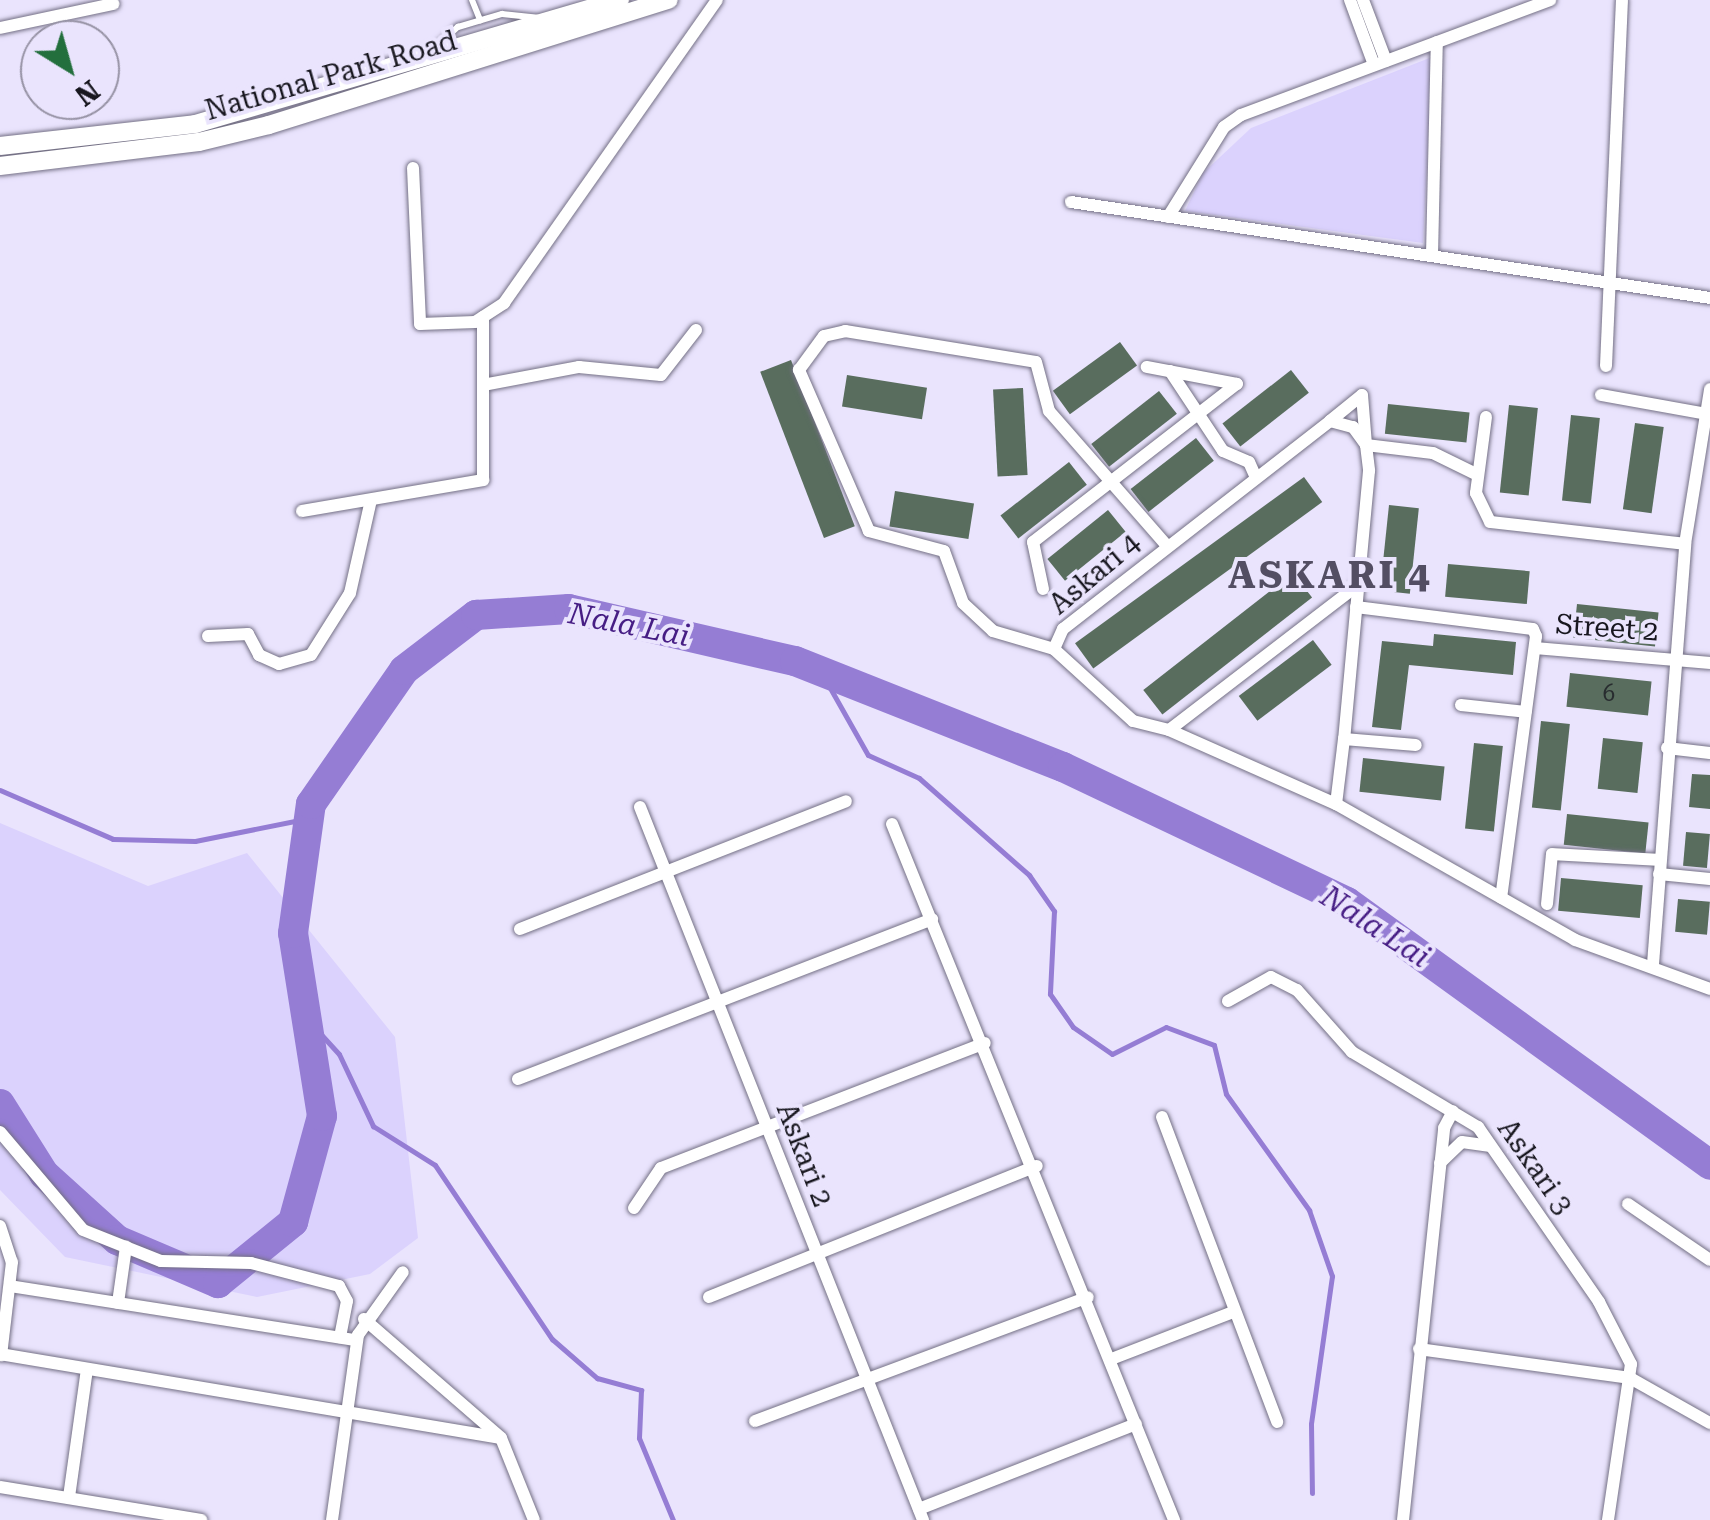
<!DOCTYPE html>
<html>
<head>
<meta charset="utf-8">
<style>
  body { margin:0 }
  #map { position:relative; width:1710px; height:1520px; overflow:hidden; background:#eae4fd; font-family:"Roboto Serif",serif }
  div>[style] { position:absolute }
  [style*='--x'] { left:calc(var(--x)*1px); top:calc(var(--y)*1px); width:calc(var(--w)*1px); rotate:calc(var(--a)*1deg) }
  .green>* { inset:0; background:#dbd2fd }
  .stream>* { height:5px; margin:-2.5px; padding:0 2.5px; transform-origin:2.5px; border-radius:2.5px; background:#957dd4 }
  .river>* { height:30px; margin:-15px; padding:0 15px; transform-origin:15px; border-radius:15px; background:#957dd4 }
  .building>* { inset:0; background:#596d5e; transform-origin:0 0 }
  .roads { filter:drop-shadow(0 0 2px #747085) drop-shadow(0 0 2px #747085) }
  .lane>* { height:6px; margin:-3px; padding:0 3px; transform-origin:3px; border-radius:3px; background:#fff }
  .street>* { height:12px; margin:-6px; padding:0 6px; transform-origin:6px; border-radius:6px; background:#fff }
  .secondary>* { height:18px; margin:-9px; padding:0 9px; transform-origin:9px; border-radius:9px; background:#fff }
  span { translate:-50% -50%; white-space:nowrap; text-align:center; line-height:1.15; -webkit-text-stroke:8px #eae4fd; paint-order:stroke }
  .number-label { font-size:22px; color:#282c2f }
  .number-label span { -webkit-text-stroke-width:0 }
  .street-label { font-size:28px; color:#18171f }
  .water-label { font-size:30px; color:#461d84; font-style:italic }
  .district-label { font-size:38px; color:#534e63; font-weight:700; letter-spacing:2.5px }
  .north { position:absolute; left:20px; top:20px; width:100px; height:100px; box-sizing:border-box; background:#eae4fd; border:2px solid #9692a4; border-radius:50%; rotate:143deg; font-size:28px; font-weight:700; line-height:40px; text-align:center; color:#18171f }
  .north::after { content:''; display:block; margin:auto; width:35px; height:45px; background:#236f3d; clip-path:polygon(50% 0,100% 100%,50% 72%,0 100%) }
</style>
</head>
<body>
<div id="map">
  <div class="green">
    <i style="clip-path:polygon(1432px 57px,1423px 243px,1185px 211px,1203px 173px,1251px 128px)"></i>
    <i style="clip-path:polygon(0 823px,148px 886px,247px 853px,395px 1037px,418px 1238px,370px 1274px,257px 1297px,65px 1257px,0 1190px)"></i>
  </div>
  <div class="stream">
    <i style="--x:821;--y:672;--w:95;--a:60.5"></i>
    <i style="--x:868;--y:755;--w:56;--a:24.3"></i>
    <i style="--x:919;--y:778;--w:147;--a:41.4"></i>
    <i style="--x:1029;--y:875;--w:44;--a:55.2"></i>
    <i style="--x:1054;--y:911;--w:83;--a:92.8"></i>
    <i style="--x:1050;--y:994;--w:40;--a:55.1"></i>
    <i style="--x:1073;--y:1027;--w:47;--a:34.7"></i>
    <i style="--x:1112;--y:1054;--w:60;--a:-26.6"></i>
    <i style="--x:1166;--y:1027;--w:51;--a:20.6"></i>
    <i style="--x:1214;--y:1045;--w:50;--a:76.2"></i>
    <i style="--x:1226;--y:1094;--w:143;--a:54.4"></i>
    <i style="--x:1309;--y:1210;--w:70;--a:70.8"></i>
    <i style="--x:1332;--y:1276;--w:149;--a:98.1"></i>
    <i style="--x:1311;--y:1424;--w:69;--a:89.2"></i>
    <i style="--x:0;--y:790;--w:123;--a:23.4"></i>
    <i style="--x:113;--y:839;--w:82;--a:1.4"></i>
    <i style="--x:195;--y:841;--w:117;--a:-11.3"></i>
    <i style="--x:307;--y:1019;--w:47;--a:47.6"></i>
    <i style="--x:339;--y:1054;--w:80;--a:64.7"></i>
    <i style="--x:373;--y:1126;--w:73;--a:32.2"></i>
    <i style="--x:435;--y:1165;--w:210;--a:56.1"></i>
    <i style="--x:552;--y:1339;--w:60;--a:40.9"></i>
    <i style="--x:597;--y:1378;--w:46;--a:15.3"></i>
    <i style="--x:641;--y:1390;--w:48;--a:92.4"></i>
    <i style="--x:639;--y:1438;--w:89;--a:67.5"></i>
  </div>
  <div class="river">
    <i style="--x:0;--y:1104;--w:83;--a:57.8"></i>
    <i style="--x:44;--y:1174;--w:98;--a:42.1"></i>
    <i style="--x:117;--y:1240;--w:110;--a:23.1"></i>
    <i style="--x:218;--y:1283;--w:97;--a:-39.1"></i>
    <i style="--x:293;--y:1222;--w:110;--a:-74.7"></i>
    <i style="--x:322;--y:1116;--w:185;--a:-99"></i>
    <i style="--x:293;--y:933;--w:130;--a:-82.1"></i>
    <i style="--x:311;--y:804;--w:163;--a:-55.2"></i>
    <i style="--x:404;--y:670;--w:91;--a:-37.4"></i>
    <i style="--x:476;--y:615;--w:93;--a:-3.7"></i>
    <i style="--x:569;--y:609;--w:232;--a:13"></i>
    <i style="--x:795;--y:661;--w:288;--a:21.6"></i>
    <i style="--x:1063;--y:767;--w:314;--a:25.4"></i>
    <i style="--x:1347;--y:902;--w:448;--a:35.9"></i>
  </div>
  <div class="building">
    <i style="left:1120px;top:342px;width:29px;height:83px;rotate:54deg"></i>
    <i style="left:791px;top:360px;width:178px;height:33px;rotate:69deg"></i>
    <i style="left:1291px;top:370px;width:29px;height:87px;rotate:52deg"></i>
    <i style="left:847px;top:375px;width:81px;height:32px;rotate:9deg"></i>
    <i style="left:1023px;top:388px;width:87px;height:30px;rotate:87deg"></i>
    <i style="left:1159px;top:391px;width:29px;height:86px;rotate:52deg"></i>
    <i style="left:1388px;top:404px;width:82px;height:30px;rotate:6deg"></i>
    <i style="left:1509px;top:405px;width:29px;height:88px;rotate:6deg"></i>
    <i style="left:1571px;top:415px;width:29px;height:86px;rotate:6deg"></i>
    <i style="left:1635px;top:423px;width:29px;height:87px;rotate:8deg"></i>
    <i style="left:1196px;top:438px;width:29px;height:83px;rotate:52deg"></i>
    <i style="left:1069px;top:462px;width:29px;height:87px;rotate:52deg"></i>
    <i style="left:1304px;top:477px;width:31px;height:283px;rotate:54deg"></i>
    <i style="left:895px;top:491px;width:80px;height:36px;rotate:9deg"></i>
    <i style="left:1389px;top:505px;width:30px;height:86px;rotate:6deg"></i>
    <i style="left:1108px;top:510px;width:28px;height:78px;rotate:51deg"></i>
    <i style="left:1448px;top:564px;width:82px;height:33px;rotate:5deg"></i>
    <i style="left:1293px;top:573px;width:31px;height:190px;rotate:52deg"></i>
    <i style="left:1577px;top:604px;width:82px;height:34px;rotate:6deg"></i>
    <i style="clip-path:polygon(1434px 634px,1516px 642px,1513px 675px,1409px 665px,1401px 730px,1372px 727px,1382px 641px,1433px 646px)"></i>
    <i style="left:1313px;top:640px;width:31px;height:93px;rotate:53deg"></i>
    <i style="left:1570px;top:673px;width:82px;height:34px;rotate:6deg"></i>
    <i style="left:1541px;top:721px;width:29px;height:87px;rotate:6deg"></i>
    <i style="left:1603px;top:738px;width:40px;height:51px;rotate:6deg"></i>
    <i style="left:1474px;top:743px;width:29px;height:86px;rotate:6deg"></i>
    <i style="left:1363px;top:758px;width:82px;height:34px;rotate:6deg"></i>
    <i style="clip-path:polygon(1692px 774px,1710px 775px,1710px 809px,1689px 807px)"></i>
    <i style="left:1567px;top:814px;width:82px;height:31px;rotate:6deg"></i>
    <i style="left:1686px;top:832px;width:24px;height:34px;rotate:5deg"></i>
    <i style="left:1561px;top:878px;width:82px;height:33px;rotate:5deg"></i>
    <i style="left:1678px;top:899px;width:32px;height:33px;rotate:5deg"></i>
  </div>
  <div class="roads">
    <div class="lane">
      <i style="--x:472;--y:0;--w:22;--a:68"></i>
      <i style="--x:430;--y:52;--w:38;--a:-42"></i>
      <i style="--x:458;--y:27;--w:46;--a:-16.5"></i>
      <i style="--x:502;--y:14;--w:36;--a:6"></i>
    </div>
    <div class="street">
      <i style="--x:1350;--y:0;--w:69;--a:69.7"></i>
      <i style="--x:1363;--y:0;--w:65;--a:69.3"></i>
      <i style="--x:0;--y:28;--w:116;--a:-12"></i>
      <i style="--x:413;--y:168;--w:156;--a:87.4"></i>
      <i style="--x:420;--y:324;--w:55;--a:-2.1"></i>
      <i style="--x:475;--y:322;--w:35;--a:-33"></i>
      <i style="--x:504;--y:303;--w:370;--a:-54.9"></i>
      <i style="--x:1071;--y:202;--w:646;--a:8.54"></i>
      <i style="--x:1168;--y:217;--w:106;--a:-58.1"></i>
      <i style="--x:1224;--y:127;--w:21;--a:-35"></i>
      <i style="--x:1241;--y:115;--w:330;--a:-20.4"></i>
      <i style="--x:1432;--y:255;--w:213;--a:-88.7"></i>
      <i style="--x:1606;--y:366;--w:366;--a:-87.5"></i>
      <i style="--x:1170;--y:371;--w:96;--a:56.5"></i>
      <i style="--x:1223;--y:451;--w:28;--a:23"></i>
      <i style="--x:1249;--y:462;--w:17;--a:66"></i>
      <i style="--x:483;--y:385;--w:98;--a:-10.6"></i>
      <i style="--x:579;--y:367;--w:82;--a:5.6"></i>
      <i style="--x:661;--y:375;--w:57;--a:-52.1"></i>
      <i style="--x:1601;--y:395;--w:108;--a:10.2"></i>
      <i style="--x:1486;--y:417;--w:77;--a:97.5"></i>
      <i style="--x:1476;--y:493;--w:32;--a:64"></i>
      <i style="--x:1490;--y:522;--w:196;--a:6.4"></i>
      <i style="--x:1330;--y:421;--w:41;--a:-39.1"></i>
      <i style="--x:1362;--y:395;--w:50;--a:85.4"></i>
      <i style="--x:1366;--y:445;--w:67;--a:6.8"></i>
      <i style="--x:1433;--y:453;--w:50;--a:26.1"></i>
      <i style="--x:302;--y:511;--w:184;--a:-9.7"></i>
      <i style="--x:483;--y:480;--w:163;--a:-90"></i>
      <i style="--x:1358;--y:585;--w:238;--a:142.5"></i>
      <i style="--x:1169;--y:730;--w:37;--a:-166"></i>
      <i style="--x:1133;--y:721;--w:107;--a:-137.7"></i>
      <i style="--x:1054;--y:649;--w:22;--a:-66"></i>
      <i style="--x:1063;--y:629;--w:338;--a:-37.9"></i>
      <i style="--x:1330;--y:421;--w:24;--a:15"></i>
      <i style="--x:1353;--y:427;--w:22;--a:54"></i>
      <i style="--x:1366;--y:445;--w:26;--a:83"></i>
      <i style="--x:1369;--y:471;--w:269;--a:95.3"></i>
      <i style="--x:1344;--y:739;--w:65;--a:97"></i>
      <i style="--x:1336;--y:804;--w:275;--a:29.6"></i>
      <i style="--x:1575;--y:940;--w:144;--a:19.9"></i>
      <i style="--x:1043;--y:589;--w:48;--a:-102"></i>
      <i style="--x:1033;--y:542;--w:258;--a:-37.8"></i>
      <i style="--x:1237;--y:384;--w:92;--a:-169.3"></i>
      <i style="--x:1356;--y:607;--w:178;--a:7.1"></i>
      <i style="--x:1533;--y:629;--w:8;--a:67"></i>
      <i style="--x:1536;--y:636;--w:264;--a:97.6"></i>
      <i style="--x:208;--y:636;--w:40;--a:-2.9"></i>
      <i style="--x:248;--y:634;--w:24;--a:62"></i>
      <i style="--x:259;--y:655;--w:22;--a:24"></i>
      <i style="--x:279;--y:664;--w:33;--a:-16"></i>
      <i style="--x:311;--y:655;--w:73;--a:-57.8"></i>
      <i style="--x:350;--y:593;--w:95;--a:-77.3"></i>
      <i style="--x:1535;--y:648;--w:176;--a:4.9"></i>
      <i style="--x:1054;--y:649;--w:64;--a:-163.6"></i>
      <i style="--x:993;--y:631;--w:41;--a:-137"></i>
      <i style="--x:963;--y:603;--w:55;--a:-110.1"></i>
      <i style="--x:944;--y:551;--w:78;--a:-165.1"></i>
      <i style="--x:869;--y:531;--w:176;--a:-113.5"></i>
      <i style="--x:799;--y:370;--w:42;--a:-53.7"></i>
      <i style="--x:824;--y:336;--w:22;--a:-13"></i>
      <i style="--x:845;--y:331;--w:193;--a:9.2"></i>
      <i style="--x:1036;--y:362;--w:51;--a:75.1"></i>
      <i style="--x:1049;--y:411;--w:179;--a:48.8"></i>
      <i style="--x:1461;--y:705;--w:65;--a:6.1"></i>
      <i style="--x:1169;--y:730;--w:183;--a:23.9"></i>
      <i style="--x:1344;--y:739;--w:72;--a:4.8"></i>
      <i style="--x:1667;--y:748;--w:43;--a:6.6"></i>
      <i style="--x:640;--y:807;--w:767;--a:68.35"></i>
      <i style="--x:892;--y:824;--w:751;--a:67.94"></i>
      <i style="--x:1659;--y:874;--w:51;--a:5.6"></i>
      <i style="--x:1547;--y:904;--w:50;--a:-84.3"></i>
      <i style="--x:1552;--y:854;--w:108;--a:3.2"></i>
      <i style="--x:520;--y:929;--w:350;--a:-21.4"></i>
      <i style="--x:1653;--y:964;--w:421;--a:-85.6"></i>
      <i style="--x:1685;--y:544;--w:157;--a:-80.8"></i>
      <i style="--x:1228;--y:1001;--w:49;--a:-29.2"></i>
      <i style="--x:1271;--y:977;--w:29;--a:27"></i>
      <i style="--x:1297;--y:990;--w:83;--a:48.4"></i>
      <i style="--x:1352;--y:1052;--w:147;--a:30.8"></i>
      <i style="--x:1478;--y:1127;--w:213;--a:55.3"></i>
      <i style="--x:1599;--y:1302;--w:70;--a:62.7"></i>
      <i style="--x:1631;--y:1364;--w:158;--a:98.4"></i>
      <i style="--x:518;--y:1079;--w:444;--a:-21.1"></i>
      <i style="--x:1162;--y:1117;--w:326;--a:69.3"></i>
      <i style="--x:0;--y:1132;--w:128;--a:49.7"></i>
      <i style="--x:83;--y:1230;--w:84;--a:21.7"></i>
      <i style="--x:161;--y:1261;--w:90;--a:1.3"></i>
      <i style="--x:251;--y:1263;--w:91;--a:14.6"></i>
      <i style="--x:339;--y:1286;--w:17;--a:62"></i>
      <i style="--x:347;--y:1301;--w:37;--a:101"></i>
      <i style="--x:1440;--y:1163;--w:30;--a:-44"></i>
      <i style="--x:1462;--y:1142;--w:27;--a:8"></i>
      <i style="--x:1628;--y:1204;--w:99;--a:34.3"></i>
      <i style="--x:634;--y:1208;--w:48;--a:-56"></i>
      <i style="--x:661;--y:1168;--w:347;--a:-21.1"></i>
      <i style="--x:0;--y:1226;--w:38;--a:72"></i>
      <i style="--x:12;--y:1262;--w:94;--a:96.7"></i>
      <i style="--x:10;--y:1286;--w:350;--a:8.9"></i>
      <i style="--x:709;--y:1297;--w:353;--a:-21.8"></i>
      <i style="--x:118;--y:1303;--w:57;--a:-81.9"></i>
      <i style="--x:364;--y:1319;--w:179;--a:40.9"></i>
      <i style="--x:1419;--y:1349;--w:213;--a:7.8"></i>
      <i style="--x:1630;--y:1378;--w:92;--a:29.4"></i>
      <i style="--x:0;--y:1354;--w:508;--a:9.52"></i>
      <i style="--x:501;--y:1438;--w:88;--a:68.1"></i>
      <i style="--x:1114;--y:1358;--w:128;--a:-21.1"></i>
      <i style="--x:755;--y:1421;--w:355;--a:-20.4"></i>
      <i style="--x:0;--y:1487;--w:204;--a:9.3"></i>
      <i style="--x:69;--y:1497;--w:129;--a:-82"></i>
      <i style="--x:919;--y:1509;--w:233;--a:-21.4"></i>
      <i style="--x:332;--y:1520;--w:187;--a:-82"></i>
      <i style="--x:358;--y:1335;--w:77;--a:-54.5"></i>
      <i style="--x:1403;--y:1520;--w:394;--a:-84"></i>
      <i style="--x:1444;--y:1128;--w:19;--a:-62"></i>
    </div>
    <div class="secondary">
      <i style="--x:0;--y:146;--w:196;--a:-6.4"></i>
      <i style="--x:195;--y:124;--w:443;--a:-16.3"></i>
      <i style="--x:0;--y:166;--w:200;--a:-6.9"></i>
      <i style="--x:199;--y:142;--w:72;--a:-13.7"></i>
      <i style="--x:269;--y:125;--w:419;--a:-17.4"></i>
    </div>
  </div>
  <div class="number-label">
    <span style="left:1609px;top:694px">6</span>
  </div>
  <div class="street-label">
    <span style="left:331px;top:76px;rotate:-16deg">National Park Road</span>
    <span style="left:1095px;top:574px;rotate:-40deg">Askari 4</span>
    <span style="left:1607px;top:628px;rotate:4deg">Street 2</span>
    <span style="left:804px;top:1155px;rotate:69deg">Askari 2</span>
    <span style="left:1535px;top:1167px;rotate:55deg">Askari 3</span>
  </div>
  <div class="water-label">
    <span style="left:629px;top:625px;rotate:11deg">Nala Lai</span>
    <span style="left:1375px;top:927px;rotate:33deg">Nala Lai</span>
  </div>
  <div class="district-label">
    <span style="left:1330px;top:576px">ASKARI 4</span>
  </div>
  <div class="north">N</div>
</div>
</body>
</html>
